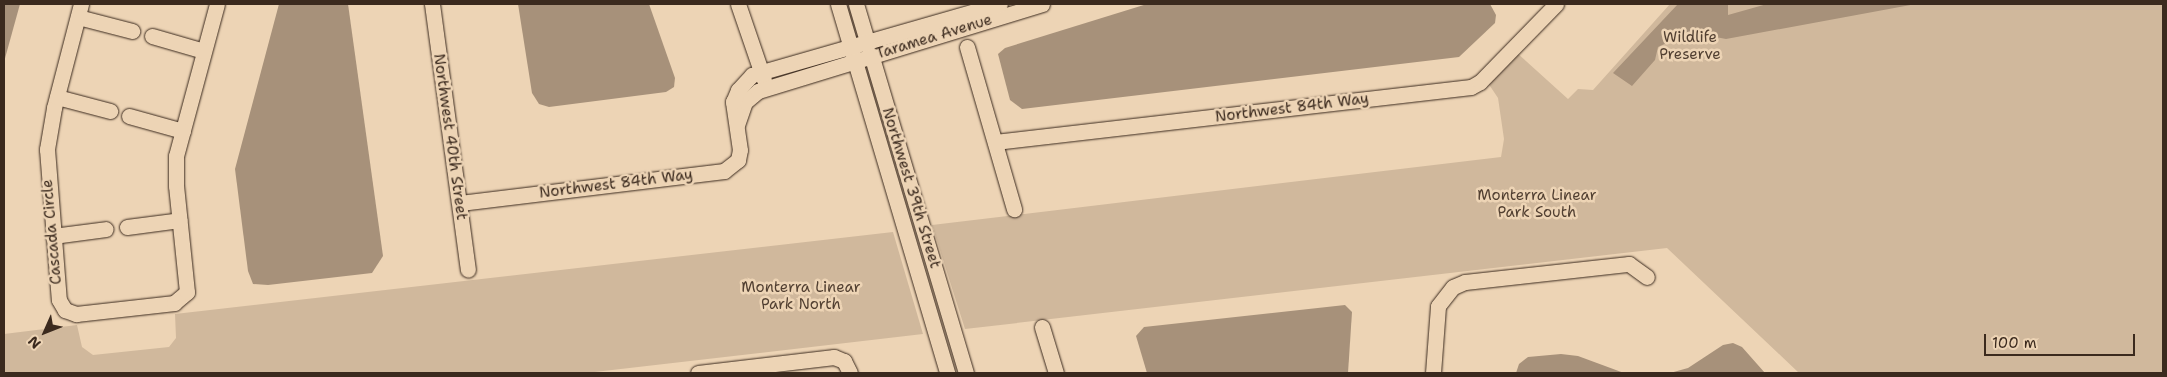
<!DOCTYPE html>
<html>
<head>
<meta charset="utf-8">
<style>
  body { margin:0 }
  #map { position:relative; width:2167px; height:377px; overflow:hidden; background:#edd4b5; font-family:"Shantell Sans",sans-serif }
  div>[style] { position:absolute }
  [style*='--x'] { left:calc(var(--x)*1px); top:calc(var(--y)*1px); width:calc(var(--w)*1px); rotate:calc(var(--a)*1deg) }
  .green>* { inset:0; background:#d0b89c }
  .water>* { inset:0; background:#a7917a }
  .roads { filter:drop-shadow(0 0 1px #3b2a1e) drop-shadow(0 0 1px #3b2a1e) }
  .minor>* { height:15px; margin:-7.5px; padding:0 7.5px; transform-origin:7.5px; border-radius:7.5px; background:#edd4b5 }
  span { translate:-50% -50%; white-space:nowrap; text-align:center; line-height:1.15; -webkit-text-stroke:5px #edd4b5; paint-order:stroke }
  .street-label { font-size:15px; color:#3b2a1e }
  .park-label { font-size:15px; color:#513f31 }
  .frame { position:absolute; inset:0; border:5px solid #3b2a1e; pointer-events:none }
  .north { position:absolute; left:20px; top:307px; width:50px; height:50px; -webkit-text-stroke:4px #edd4b5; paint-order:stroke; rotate:226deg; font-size:14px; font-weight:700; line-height:20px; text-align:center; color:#3b2a1e }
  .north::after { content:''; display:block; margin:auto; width:18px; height:22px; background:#3b2a1e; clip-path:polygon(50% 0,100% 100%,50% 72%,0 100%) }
  .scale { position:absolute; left:1984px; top:334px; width:151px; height:22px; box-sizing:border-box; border:2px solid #3b2a1e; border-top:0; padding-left:6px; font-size:15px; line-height:18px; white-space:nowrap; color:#3b2a1e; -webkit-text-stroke:4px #edd4b5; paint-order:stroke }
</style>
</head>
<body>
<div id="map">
  <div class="green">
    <i style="clip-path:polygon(1670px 4px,2163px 4px,2163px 373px,1799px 373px,1667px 248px,965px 329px,932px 225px,1501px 157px,1504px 139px,1498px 98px,1488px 83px,1517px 53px,1568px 99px,1578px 89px,1593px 90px)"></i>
    <i style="clip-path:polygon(893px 232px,923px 334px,586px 373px,4px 373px,4px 334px,77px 325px,82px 347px,93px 355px,169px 347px,176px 338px,175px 314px)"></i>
  </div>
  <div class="water">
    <i style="clip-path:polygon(4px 4px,20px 4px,4px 62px)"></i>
    <i style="clip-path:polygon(279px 4px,348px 4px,383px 256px,372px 273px,268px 285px,253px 284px,248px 271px,235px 169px)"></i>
    <i style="clip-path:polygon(518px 4px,649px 4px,675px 78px,674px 87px,666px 92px,549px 107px,539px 104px,532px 93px)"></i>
    <i style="clip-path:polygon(1147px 4px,1490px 4px,1496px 15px,1495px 23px,1459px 57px,1022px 109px,1010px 100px,998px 54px,1005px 48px)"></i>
    <i style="clip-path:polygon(1678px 4px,1728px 4px,1728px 15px,1767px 4px,1916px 4px,1726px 39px,1690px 32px,1658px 47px,1655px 60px,1632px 86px,1613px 73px)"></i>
    <i style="clip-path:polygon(1345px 305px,1352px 312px,1348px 373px,1147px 373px,1136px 336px,1144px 327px)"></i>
    <i style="clip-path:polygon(1733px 343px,1742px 347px,1765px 373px,1670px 373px,1688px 368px,1723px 345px)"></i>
    <i style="clip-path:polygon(1561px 354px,1578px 356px,1624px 373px,1516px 373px,1519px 364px,1528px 357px)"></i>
  </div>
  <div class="roads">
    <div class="minor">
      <i style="--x:81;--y:4;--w:107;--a:104.6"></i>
      <i style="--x:54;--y:108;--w:42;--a:99.7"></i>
      <i style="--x:47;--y:149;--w:151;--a:85.5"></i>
      <i style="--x:59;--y:300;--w:12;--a:59"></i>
      <i style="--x:65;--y:310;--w:12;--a:20"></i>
      <i style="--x:76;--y:314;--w:99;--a:-6.4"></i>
      <i style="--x:174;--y:303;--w:17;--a:-40"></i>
      <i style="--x:187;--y:292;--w:107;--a:-95.9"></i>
      <i style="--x:176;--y:186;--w:30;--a:-90"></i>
      <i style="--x:176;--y:156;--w:157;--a:-74.9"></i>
      <i style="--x:432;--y:4;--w:268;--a:82.3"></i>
      <i style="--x:738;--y:4;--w:80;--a:71.1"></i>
      <i style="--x:838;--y:4;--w:385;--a:73.5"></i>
      <i style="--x:856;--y:4;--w:385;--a:73.4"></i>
      <i style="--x:78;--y:17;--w:56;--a:14.5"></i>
      <i style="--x:152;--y:36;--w:54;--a:16.1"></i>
      <i style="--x:967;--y:47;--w:169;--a:73.8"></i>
      <i style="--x:57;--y:97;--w:55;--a:14.8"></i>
      <i style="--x:129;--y:116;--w:56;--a:15.5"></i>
      <i style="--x:737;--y:125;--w:24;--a:-71"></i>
      <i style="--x:745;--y:102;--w:17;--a:-40"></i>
      <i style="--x:758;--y:91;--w:297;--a:-17"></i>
      <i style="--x:995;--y:142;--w:479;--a:-6.6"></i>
      <i style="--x:1471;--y:87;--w:10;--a:-29"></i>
      <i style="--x:1480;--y:82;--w:109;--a:-45.7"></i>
      <i style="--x:460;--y:203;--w:266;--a:-6.9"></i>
      <i style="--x:724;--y:171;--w:18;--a:-38"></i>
      <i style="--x:738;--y:160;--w:10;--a:-79"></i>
      <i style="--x:740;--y:150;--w:49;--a:-98.3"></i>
      <i style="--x:733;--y:102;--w:13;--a:-67"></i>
      <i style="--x:738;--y:90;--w:21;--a:-47"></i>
      <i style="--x:752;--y:75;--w:258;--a:-16"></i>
      <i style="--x:127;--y:227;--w:53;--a:-7.5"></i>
      <i style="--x:53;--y:236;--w:53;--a:-7.5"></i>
      <i style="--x:1042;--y:327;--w:48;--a:73.1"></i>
      <i style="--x:698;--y:373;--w:137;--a:-6.7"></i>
      <i style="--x:834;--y:357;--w:11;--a:22"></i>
      <i style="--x:844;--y:361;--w:13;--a:63"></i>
      <i style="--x:1433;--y:373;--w:67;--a:-85.7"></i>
      <i style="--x:1438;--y:306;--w:24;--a:-52"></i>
      <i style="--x:1453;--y:287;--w:13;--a:-23"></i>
      <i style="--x:1465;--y:282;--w:165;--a:-6.3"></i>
      <i style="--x:1629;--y:264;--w:22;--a:36"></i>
    </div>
  </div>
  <div class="street-label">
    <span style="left:934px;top:37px;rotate:-17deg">Taramea Avenue</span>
    <span style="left:1292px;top:108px;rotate:-7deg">Northwest 84th Way</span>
    <span style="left:450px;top:137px;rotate:82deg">Northwest 40th Street</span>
    <span style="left:616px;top:184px;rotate:-7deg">Northwest 84th Way</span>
    <span style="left:911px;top:188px;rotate:73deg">Northwest 39th Street</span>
    <span style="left:52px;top:232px;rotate:-95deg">Cascada Circle</span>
  </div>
  <div class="park-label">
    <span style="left:1690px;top:46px">Wildlife<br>Preserve</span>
    <span style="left:1537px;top:204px">Monterra Linear<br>Park South</span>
    <span style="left:801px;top:296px">Monterra Linear<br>Park North</span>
  </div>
  <div class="frame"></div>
  <div class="north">N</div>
  <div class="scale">100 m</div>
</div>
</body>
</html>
